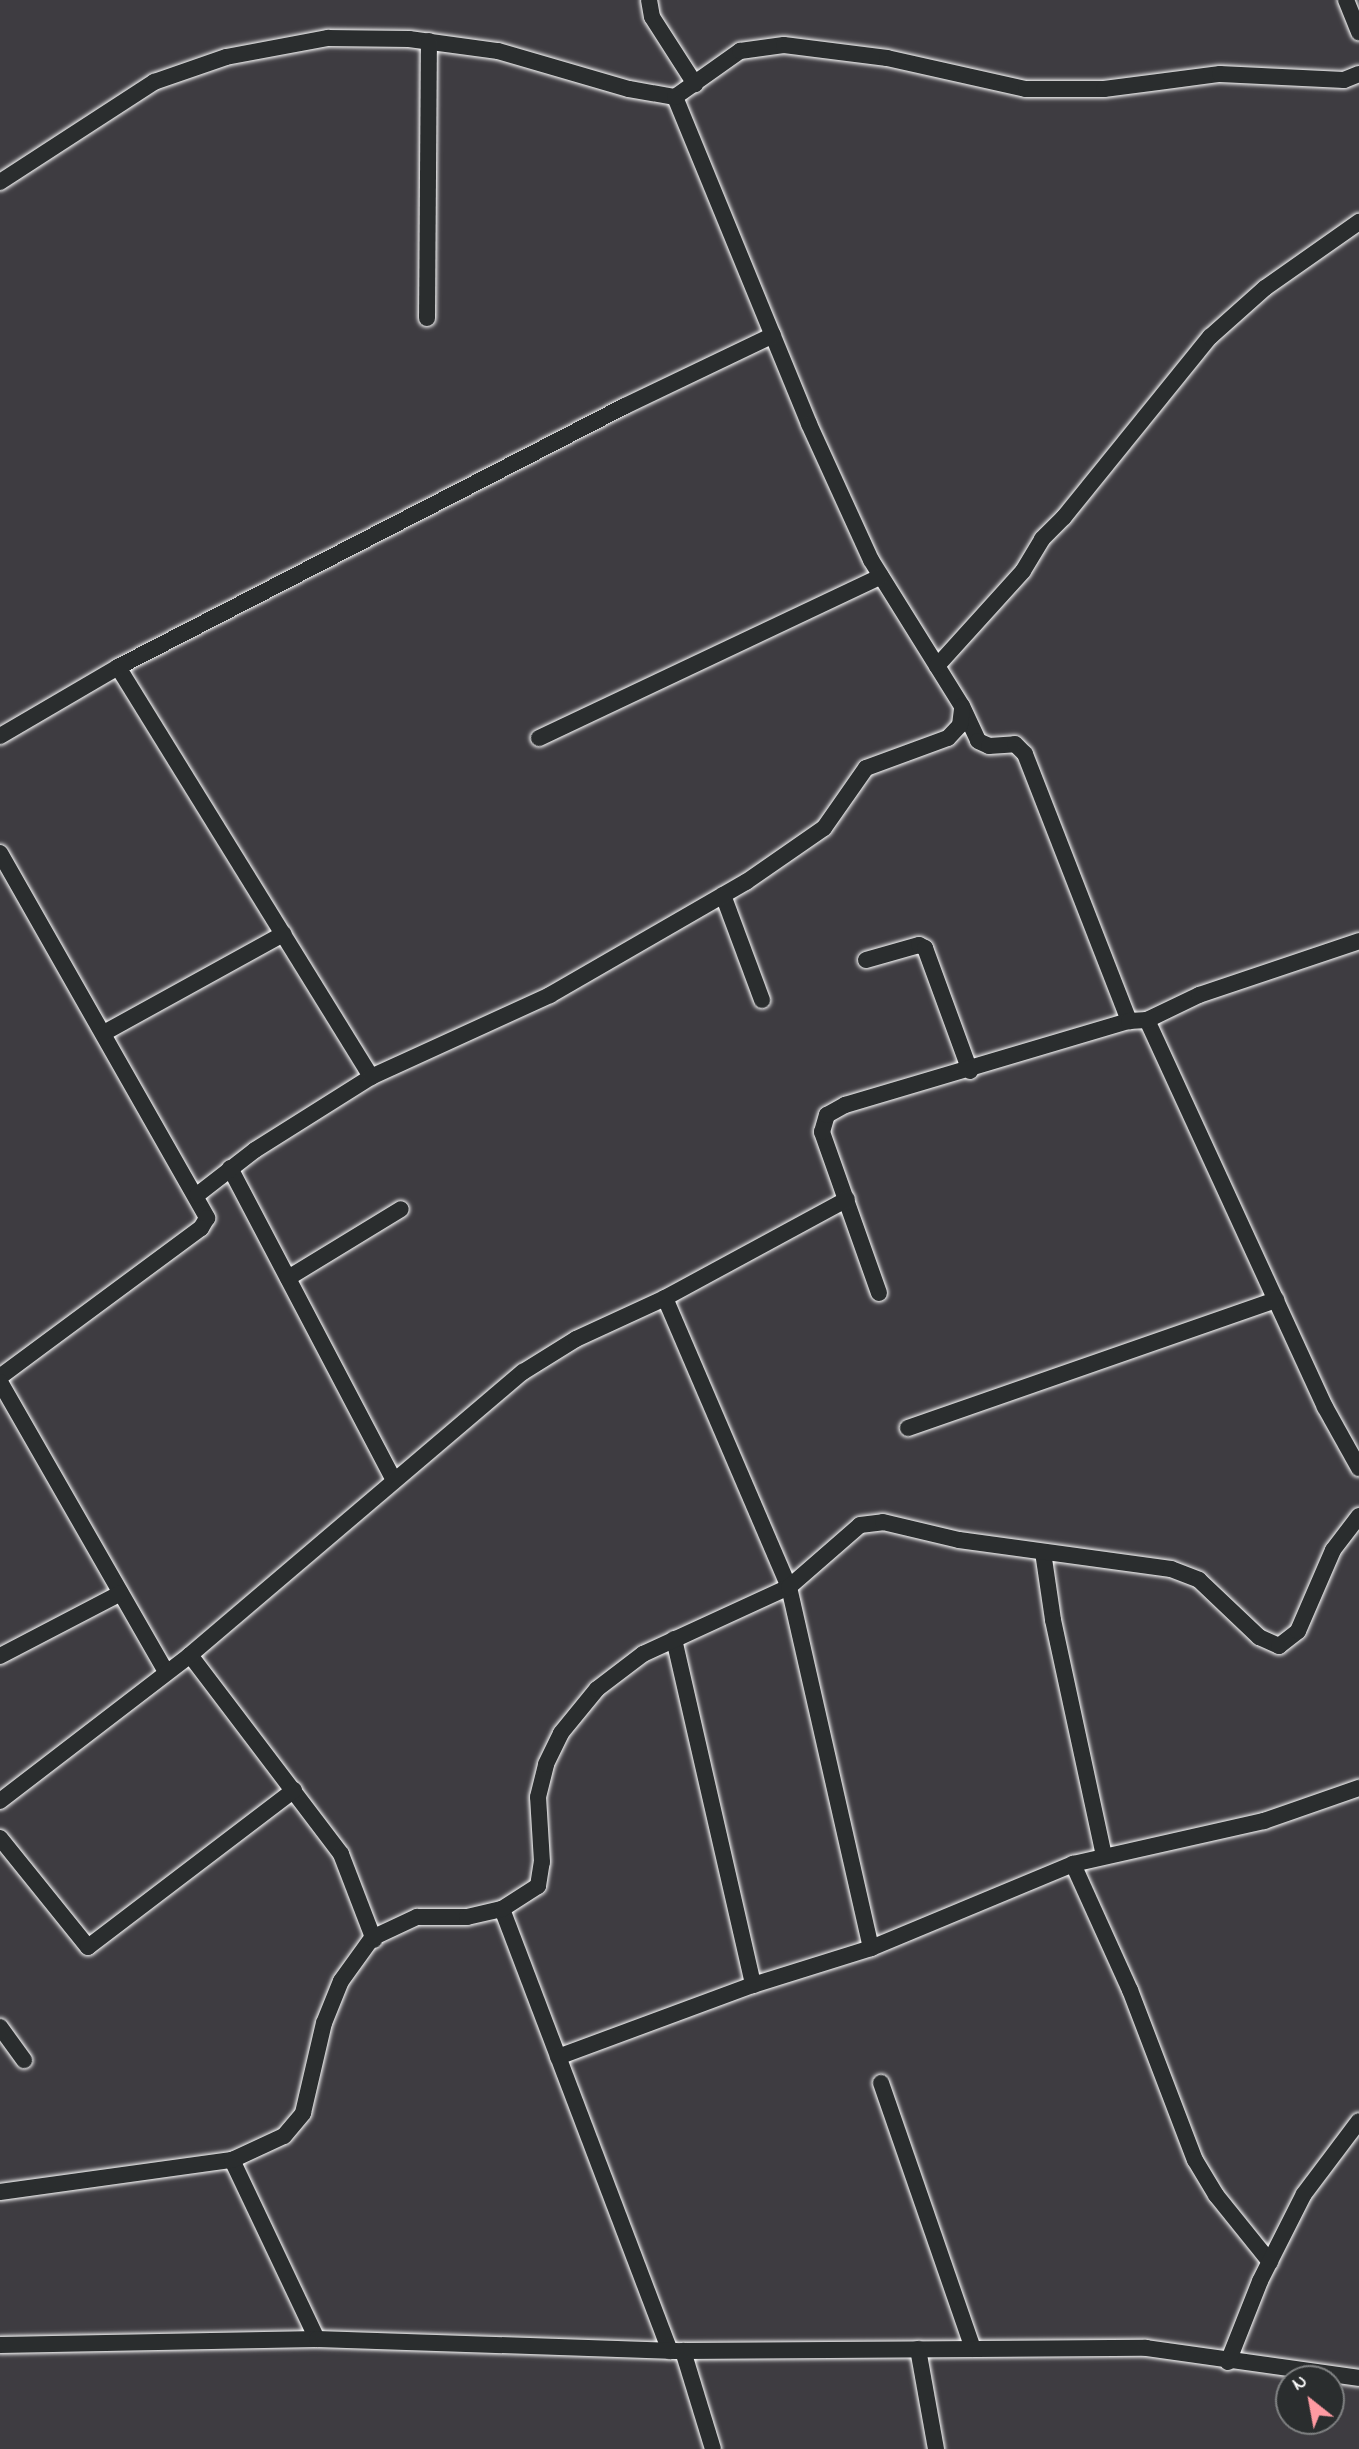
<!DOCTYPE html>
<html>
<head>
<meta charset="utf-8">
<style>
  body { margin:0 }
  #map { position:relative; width:1359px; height:2449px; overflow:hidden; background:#3e3c41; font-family:"Indie Flower",sans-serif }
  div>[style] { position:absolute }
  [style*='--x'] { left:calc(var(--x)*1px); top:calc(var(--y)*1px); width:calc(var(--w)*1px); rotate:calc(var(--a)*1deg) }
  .roads { filter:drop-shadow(0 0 2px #fff) drop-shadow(0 0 2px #fff) }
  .street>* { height:16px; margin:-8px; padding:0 8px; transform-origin:8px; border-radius:8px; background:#2a2d2e }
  span { translate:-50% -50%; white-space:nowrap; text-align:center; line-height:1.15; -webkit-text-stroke:5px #2a2d2e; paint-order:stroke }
  .north { position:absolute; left:1275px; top:2365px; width:70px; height:70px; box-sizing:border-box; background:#2a2d2e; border:2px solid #7f8182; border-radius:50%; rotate:329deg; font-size:19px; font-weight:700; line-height:28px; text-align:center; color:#fff }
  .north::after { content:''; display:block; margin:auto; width:24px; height:32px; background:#ff9aa2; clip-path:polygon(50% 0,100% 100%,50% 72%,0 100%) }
</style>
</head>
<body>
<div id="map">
  <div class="roads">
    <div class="street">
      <i style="--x:649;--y:0;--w:17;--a:80"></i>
      <i style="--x:652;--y:17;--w:80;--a:57.3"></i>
      <i style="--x:1346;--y:0;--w:35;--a:68"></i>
      <i style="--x:675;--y:97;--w:353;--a:67.7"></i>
      <i style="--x:809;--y:424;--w:149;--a:65.5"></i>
      <i style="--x:871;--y:560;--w:172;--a:58.1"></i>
      <i style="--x:962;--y:706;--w:38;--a:65"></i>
      <i style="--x:978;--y:741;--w:12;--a:24"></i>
      <i style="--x:989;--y:746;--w:26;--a:-4"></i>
      <i style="--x:1015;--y:744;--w:14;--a:45"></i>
      <i style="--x:1025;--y:754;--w:287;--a:68.7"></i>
      <i style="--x:0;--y:182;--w:184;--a:-33"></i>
      <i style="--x:154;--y:82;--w:76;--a:-19.1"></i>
      <i style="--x:226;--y:57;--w:104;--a:-10.6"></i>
      <i style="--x:328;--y:38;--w:81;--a:0.7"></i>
      <i style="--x:409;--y:39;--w:90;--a:7.7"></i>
      <i style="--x:498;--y:51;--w:136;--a:16.2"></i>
      <i style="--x:629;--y:89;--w:47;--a:9.9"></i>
      <i style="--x:675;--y:97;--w:80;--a:-35.3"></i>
      <i style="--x:740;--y:51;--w:44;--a:-7.8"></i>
      <i style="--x:784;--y:45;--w:104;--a:7.2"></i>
      <i style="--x:887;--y:58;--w:142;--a:12.6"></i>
      <i style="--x:1026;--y:89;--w:78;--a:0"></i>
      <i style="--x:1104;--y:89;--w:117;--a:-7.4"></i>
      <i style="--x:1220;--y:74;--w:124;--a:2.8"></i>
      <i style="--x:1344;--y:80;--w:16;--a:-22"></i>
      <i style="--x:427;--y:318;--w:277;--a:-89.6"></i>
      <i style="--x:937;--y:666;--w:128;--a:-47.8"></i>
      <i style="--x:1023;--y:571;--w:37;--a:-59"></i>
      <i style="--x:1042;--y:539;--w:31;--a:-45"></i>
      <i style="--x:1064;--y:517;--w:232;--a:-51"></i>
      <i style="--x:1210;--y:337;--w:74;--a:-41.7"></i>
      <i style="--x:1265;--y:288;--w:115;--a:-35.1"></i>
      <i style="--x:118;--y:667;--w:482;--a:58.3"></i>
      <i style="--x:0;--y:736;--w:137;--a:-30.3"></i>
      <i style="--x:118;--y:667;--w:570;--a:-27.24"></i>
      <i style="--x:625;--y:406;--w:164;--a:-25.6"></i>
      <i style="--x:539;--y:738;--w:378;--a:-25.3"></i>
      <i style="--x:0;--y:853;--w:420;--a:60.4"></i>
      <i style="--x:207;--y:1218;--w:12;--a:121"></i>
      <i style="--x:201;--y:1228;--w:250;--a:143.5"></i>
      <i style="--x:723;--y:895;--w:112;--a:69.6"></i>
      <i style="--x:866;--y:960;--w:55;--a:-15.8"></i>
      <i style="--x:919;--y:945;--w:7;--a:27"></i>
      <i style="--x:925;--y:948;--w:131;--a:69.9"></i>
      <i style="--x:1147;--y:1020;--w:426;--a:65.3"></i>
      <i style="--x:1325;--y:1407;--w:70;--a:60.9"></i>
      <i style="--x:104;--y:1033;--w:205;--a:-28.9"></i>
      <i style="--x:230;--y:1168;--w:351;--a:62.3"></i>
      <i style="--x:197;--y:1195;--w:73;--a:-37.8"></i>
      <i style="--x:255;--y:1150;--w:137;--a:-32.2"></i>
      <i style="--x:371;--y:1077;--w:197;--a:-24.6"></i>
      <i style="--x:550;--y:995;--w:226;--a:-30"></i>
      <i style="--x:746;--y:882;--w:95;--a:-34.7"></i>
      <i style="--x:824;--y:828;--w:73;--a:-55"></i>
      <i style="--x:866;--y:768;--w:87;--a:-20.1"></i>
      <i style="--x:948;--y:738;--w:18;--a:-47"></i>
      <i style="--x:960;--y:725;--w:17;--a:-83"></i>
      <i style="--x:288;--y:1278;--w:132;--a:-31.4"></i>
      <i style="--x:879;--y:1293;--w:171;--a:-109.5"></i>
      <i style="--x:822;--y:1132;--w:18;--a:-74"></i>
      <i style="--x:827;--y:1115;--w:21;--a:-29"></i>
      <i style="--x:845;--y:1105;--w:296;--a:-16.5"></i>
      <i style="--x:1129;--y:1021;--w:18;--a:-3"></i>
      <i style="--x:1147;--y:1020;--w:58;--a:-25.7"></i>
      <i style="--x:1199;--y:995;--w:169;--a:-18.6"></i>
      <i style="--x:665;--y:1298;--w:314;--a:66.8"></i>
      <i style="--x:789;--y:1587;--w:370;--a:77.2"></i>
      <i style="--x:0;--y:1382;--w:334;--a:60.2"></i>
      <i style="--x:908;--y:1428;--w:390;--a:-19.2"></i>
      <i style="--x:1043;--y:1552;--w:69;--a:81.6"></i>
      <i style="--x:1053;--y:1620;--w:240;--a:77.8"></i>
      <i style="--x:674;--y:1639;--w:355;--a:77.1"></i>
      <i style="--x:190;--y:1655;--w:250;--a:52.8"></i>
      <i style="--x:341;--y:1854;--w:92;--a:69"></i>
      <i style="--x:0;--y:1656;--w:136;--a:-27.5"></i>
      <i style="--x:0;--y:1801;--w:240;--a:-37.5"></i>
      <i style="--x:190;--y:1655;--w:437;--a:-40.4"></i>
      <i style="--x:523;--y:1372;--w:62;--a:-31.9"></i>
      <i style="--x:576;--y:1339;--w:98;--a:-24.7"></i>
      <i style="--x:665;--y:1298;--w:207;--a:-28.5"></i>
      <i style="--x:0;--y:1838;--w:140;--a:51.1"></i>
      <i style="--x:88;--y:1947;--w:259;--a:-37.3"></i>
      <i style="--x:1073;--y:1864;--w:138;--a:65.7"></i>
      <i style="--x:1130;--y:1990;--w:182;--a:69.1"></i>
      <i style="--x:1195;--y:2160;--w:41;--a:59"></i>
      <i style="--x:1216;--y:2195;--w:86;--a:51.1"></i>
      <i style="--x:502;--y:1909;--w:473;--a:69.2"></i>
      <i style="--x:0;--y:2027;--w:41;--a:54"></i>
      <i style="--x:558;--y:2057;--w:208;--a:-20.3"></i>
      <i style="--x:753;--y:1985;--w:124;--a:-17.4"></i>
      <i style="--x:871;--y:1948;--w:219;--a:-22.6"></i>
      <i style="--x:1073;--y:1864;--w:196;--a:-12.7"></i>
      <i style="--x:1264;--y:1821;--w:101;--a:-19.2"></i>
      <i style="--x:881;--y:2083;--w:281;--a:70.9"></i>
      <i style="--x:232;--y:2160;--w:198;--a:64.6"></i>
      <i style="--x:0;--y:2192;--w:234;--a:-7.9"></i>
      <i style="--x:232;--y:2160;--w:57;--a:-24.8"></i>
      <i style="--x:284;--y:2136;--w:30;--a:-50"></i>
      <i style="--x:303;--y:2113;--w:92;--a:-76.9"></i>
      <i style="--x:324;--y:2023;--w:45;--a:-68"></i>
      <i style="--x:341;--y:1981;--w:53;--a:-54.2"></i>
      <i style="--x:372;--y:1938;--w:50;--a:-25"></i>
      <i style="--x:417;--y:1917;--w:50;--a:0"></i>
      <i style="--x:467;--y:1917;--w:36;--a:-13"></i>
      <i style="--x:502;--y:1909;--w:43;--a:-32.6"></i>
      <i style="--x:538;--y:1886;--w:24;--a:-81"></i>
      <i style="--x:542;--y:1862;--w:65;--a:-93.5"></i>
      <i style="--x:538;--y:1797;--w:34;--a:-76"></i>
      <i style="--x:546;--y:1764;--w:34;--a:-64"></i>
      <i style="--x:561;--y:1733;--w:57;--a:-50.7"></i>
      <i style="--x:597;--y:1689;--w:58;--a:-37.3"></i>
      <i style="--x:643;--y:1654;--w:161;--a:-24.7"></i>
      <i style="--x:789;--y:1587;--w:94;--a:-41.1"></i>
      <i style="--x:860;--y:1525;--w:23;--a:-7"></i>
      <i style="--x:883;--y:1522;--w:78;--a:13.3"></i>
      <i style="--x:959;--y:1540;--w:214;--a:7.8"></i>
      <i style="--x:1171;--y:1569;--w:30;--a:21"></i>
      <i style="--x:1199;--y:1580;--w:83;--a:43.5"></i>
      <i style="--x:1259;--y:1637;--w:22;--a:24"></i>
      <i style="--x:1279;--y:1646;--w:24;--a:-38"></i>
      <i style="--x:1298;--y:1631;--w:88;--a:-66.6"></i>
      <i style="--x:1333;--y:1550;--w:43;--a:-52.6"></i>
      <i style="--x:0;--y:2345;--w:317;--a:-1.1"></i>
      <i style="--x:317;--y:2339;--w:366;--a:1.9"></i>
      <i style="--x:683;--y:2351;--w:463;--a:-0.4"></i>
      <i style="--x:1146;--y:2348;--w:215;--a:8"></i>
      <i style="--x:918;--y:2349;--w:102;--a:79.8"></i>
      <i style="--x:683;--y:2351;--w:102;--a:73"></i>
      <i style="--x:1228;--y:2362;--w:87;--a:-68.4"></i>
      <i style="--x:1260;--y:2281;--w:97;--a:-63.2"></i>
      <i style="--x:1304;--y:2194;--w:91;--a:-53"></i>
    </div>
  </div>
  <div class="north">N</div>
</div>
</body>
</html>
